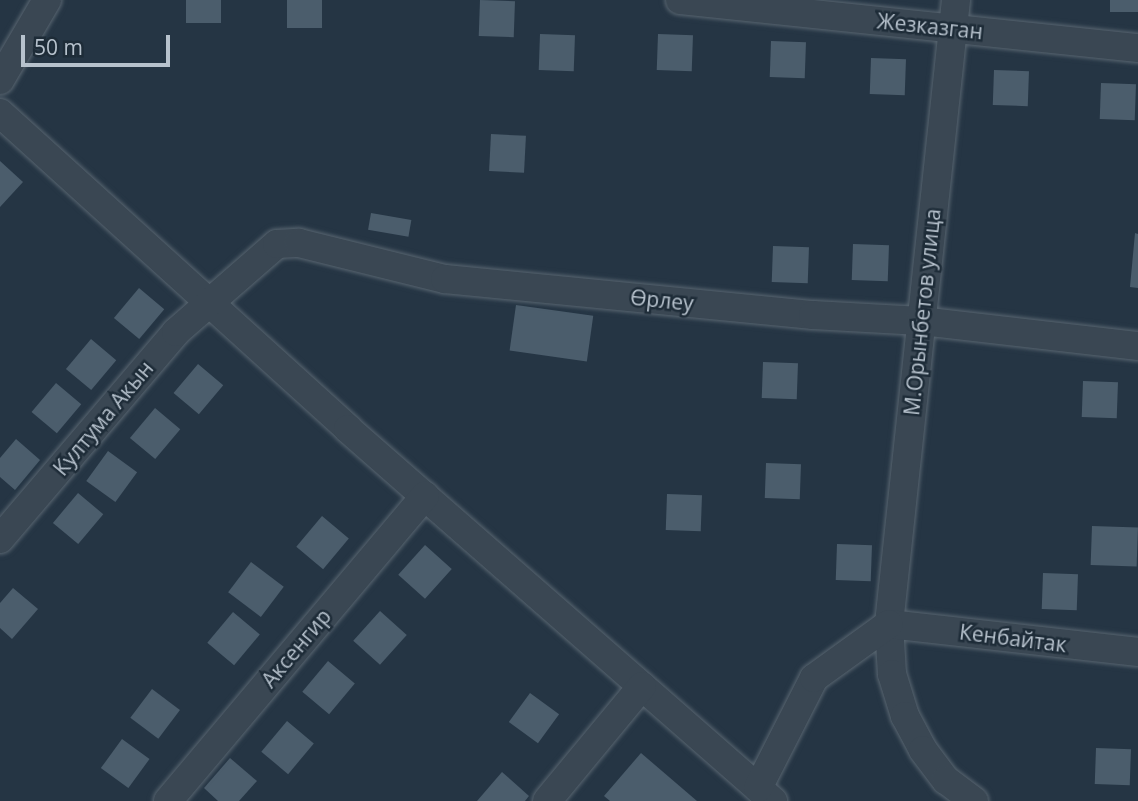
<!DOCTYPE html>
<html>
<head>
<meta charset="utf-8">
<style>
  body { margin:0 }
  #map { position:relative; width:1138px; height:801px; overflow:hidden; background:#253544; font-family:"Open Sans",sans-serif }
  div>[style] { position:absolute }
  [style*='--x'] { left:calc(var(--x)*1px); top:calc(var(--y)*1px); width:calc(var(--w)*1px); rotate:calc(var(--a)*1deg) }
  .building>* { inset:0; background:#4b5d6c; transform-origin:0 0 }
  .roads { filter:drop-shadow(0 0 2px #586570) drop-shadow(0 0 2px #586570) }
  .minor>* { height:28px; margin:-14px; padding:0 14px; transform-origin:14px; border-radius:14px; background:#3a4753 }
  span { translate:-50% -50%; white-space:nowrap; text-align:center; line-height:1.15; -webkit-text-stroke:5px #1e2c38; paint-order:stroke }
  .street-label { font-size:21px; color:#b7c2cd }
  .scale { position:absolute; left:21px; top:35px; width:149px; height:32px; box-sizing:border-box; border:4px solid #b7c2cd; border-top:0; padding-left:9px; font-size:21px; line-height:24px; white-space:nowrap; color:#b7c2cd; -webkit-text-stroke:5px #1e2c38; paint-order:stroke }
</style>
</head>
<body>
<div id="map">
  <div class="building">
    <i style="left:186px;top:0;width:35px;height:23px"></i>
    <i style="left:287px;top:0;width:35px;height:28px"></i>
    <i style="left:480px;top:0;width:35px;height:36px;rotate:2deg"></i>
    <i style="left:1110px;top:0;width:28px;height:12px"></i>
    <i style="left:540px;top:34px;width:35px;height:36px;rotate:2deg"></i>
    <i style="left:658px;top:34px;width:35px;height:36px;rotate:2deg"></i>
    <i style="left:771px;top:41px;width:35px;height:36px;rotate:2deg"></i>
    <i style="left:871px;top:58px;width:35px;height:36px;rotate:2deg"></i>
    <i style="left:994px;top:70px;width:35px;height:35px;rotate:2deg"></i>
    <i style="left:1101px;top:83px;width:35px;height:36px;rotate:2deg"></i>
    <i style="left:491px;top:134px;width:35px;height:37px;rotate:3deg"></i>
    <i style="clip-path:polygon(0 161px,23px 182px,0 207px)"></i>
    <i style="left:371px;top:213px;width:41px;height:17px;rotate:10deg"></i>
    <i style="clip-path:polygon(1135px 233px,1138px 234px,1138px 288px,1130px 287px)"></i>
    <i style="left:853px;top:244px;width:36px;height:36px;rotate:2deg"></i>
    <i style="left:773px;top:246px;width:36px;height:36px;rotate:2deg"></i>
    <i style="left:139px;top:288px;width:33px;height:39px;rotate:40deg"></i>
    <i style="left:516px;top:305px;width:78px;height:46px;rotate:8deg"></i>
    <i style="left:91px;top:339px;width:33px;height:39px;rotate:40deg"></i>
    <i style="left:763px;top:362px;width:35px;height:36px;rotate:2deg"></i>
    <i style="left:198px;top:364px;width:33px;height:38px;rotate:40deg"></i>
    <i style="left:1083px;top:381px;width:35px;height:36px;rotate:2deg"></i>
    <i style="left:56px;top:383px;width:33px;height:38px;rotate:40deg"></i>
    <i style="left:155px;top:408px;width:33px;height:39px;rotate:40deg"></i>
    <i style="clip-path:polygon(16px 439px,40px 460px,15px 490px,0 477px,0 458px)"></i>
    <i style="left:108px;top:451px;width:36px;height:37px;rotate:36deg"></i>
    <i style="left:766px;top:463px;width:35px;height:35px;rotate:2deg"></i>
    <i style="left:78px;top:493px;width:33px;height:39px;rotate:40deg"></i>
    <i style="left:667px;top:494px;width:35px;height:36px;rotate:2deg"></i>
    <i style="left:322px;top:516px;width:35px;height:40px;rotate:40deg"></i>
    <i style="left:1092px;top:526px;width:46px;height:39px;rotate:2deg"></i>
    <i style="left:837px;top:544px;width:35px;height:36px;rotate:2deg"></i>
    <i style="left:425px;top:545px;width:36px;height:40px;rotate:42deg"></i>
    <i style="left:251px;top:562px;width:41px;height:38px;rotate:37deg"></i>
    <i style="left:1043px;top:573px;width:35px;height:36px;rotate:2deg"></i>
    <i style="clip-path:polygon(13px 588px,38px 609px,12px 639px,0 628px,0 603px)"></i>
    <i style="left:380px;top:611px;width:36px;height:40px;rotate:42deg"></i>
    <i style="left:233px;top:612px;width:35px;height:40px;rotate:40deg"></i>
    <i style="left:328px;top:661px;width:35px;height:40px;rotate:40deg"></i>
    <i style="left:152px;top:689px;width:35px;height:36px;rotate:37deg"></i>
    <i style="left:530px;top:693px;width:36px;height:36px;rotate:36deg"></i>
    <i style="left:287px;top:721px;width:35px;height:40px;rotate:40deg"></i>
    <i style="left:122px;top:739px;width:34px;height:36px;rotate:36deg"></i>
    <i style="left:1096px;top:748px;width:35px;height:36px;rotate:2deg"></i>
    <i style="clip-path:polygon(641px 753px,697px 801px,610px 801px,604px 796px)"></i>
    <i style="clip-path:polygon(230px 758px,257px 781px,239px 801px,218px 801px,204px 788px)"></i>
    <i style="clip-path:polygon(502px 772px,529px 796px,525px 801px,477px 801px)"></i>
  </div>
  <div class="roads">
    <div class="minor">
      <i style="--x:680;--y:0;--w:461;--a:6"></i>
      <i style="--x:956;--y:0;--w:628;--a:96.13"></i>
      <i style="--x:889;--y:624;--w:50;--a:86.6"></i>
      <i style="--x:892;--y:674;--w:44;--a:72.8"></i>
      <i style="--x:905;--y:716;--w:38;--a:62"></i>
      <i style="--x:923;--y:750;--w:38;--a:53"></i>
      <i style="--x:946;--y:780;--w:35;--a:37"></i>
      <i style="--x:0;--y:80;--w:93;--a:-59.6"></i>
      <i style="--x:0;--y:113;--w:470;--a:42.2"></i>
      <i style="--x:348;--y:429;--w:565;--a:41.2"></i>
      <i style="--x:0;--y:539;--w:272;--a:-49.6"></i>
      <i style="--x:176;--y:332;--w:134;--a:-41.1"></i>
      <i style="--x:277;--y:244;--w:22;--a:-3"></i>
      <i style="--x:299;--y:243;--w:150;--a:13.9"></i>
      <i style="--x:445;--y:279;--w:370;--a:5.6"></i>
      <i style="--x:813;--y:315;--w:108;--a:3.2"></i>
      <i style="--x:921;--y:321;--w:218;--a:6.6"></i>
      <i style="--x:889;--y:624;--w:251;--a:6.4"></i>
      <i style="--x:758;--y:788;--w:123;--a:-63"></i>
      <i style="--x:814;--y:678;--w:92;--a:-35.8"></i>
      <i style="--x:168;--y:801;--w:399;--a:-49.9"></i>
      <i style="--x:547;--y:801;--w:149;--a:-50.4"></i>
    </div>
  </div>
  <div class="street-label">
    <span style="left:930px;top:26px;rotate:6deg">Жезказган</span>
    <span style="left:662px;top:300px;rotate:6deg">Өрлеу</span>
    <span style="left:922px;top:312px;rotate:-84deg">М.Орынбетов улица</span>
    <span style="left:103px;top:418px;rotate:-50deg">Култума Акын</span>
    <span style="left:1013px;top:638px;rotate:7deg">Кенбайтак</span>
    <span style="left:296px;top:648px;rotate:-50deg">Аксенгир</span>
  </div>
  <div class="scale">50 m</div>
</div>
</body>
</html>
